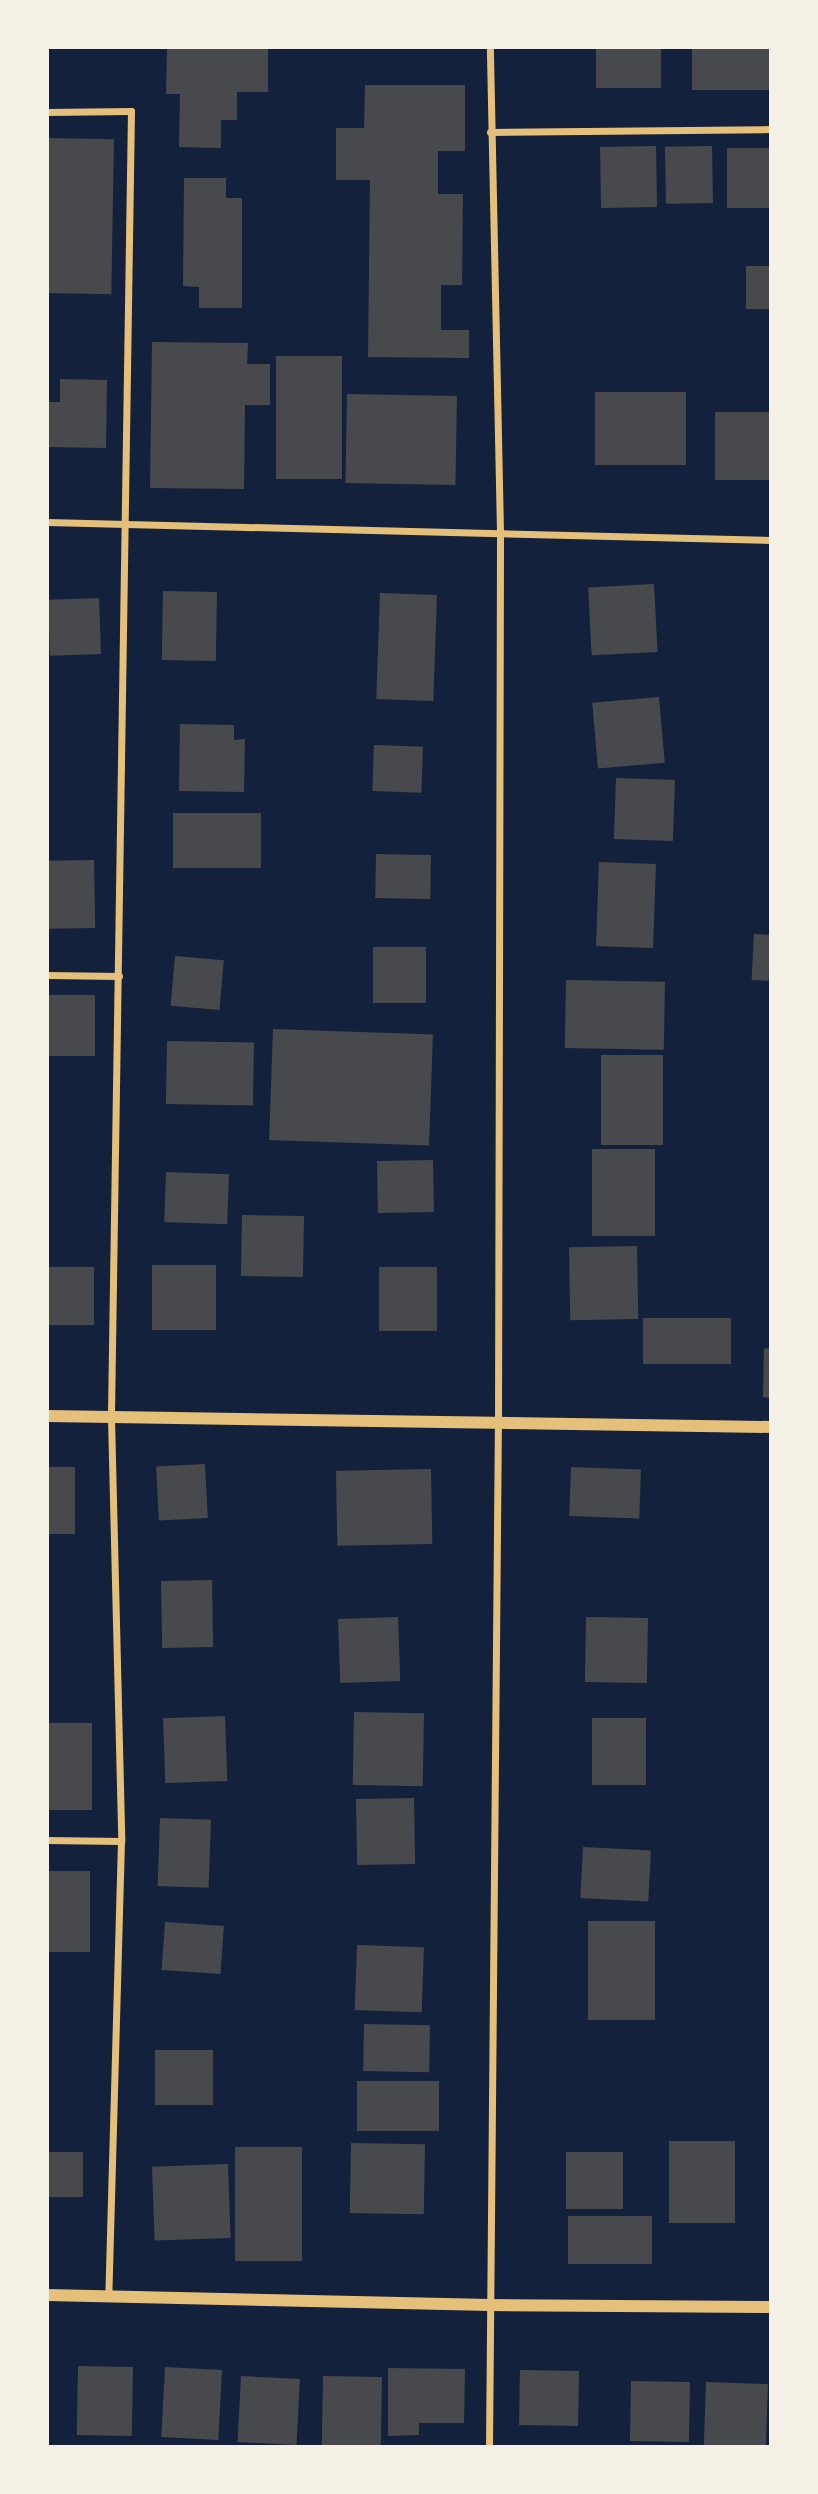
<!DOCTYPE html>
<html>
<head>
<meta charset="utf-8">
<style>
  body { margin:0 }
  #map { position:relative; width:818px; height:2494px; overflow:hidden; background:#14213d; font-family:Helvetica,sans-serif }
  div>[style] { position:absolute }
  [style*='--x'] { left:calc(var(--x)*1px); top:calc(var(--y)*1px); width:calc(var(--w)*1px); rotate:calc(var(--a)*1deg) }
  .building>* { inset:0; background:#48494c; transform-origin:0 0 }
  .minor>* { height:7px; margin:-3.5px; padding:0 3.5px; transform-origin:3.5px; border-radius:3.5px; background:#e5c07b }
  .tertiary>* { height:12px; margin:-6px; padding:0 6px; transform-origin:6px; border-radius:6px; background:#e5c07b }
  span { translate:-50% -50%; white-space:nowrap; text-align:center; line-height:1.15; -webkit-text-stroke:5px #f6f1e7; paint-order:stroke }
  .frame { position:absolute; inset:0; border:49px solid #f6f1e7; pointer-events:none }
</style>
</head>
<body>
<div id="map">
  <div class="building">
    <i style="clip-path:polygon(167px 47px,268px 47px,268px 92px,237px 92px,237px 120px,221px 120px,221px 148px,179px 147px,180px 94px,166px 94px)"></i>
    <i style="left:596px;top:47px;width:65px;height:41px"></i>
    <i style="left:692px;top:47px;width:79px;height:43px"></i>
    <i style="clip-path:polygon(365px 85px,465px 85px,465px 151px,438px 151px,438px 194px,463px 194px,462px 285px,441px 285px,441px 330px,469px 330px,469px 358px,368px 357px,370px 180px,336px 180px,336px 128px,364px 128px)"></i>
    <i style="left:47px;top:138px;width:67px;height:155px;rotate:1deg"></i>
    <i style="left:656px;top:146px;width:61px;height:56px;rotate:89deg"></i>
    <i style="left:712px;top:146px;width:57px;height:47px;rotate:89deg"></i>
    <i style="left:771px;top:148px;width:60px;height:44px;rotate:90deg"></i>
    <i style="clip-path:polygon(184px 178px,226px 178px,226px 198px,242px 198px,242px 308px,199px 308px,199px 287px,183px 286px)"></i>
    <i style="left:746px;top:266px;width:25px;height:43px"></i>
    <i style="clip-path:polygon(152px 342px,248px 343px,247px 364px,270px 364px,270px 405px,245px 405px,244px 489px,150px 488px)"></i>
    <i style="left:276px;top:356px;width:66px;height:123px"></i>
    <i style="clip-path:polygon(60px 379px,107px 380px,106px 448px,47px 447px,47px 402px,60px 402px)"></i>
    <i style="left:595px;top:392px;width:91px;height:73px"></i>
    <i style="left:347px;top:394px;width:110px;height:89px;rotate:1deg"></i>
    <i style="left:715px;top:412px;width:56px;height:68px"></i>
    <i style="left:654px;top:584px;width:68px;height:66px;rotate:87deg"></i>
    <i style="left:163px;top:591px;width:54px;height:69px;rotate:1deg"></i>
    <i style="left:380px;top:593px;width:57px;height:106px;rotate:2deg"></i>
    <i style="left:99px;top:598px;width:56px;height:51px;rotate:88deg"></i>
    <i style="left:659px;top:697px;width:66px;height:67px;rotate:85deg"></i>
    <i style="clip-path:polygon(180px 724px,234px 725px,234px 740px,245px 739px,244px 792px,179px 791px)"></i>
    <i style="left:374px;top:745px;width:49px;height:46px;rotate:2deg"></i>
    <i style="left:616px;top:778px;width:59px;height:61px;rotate:2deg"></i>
    <i style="left:173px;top:813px;width:88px;height:55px"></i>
    <i style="left:376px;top:854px;width:55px;height:44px;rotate:1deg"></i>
    <i style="left:94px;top:860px;width:68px;height:47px;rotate:89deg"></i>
    <i style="left:599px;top:862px;width:57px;height:84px;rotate:2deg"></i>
    <i style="left:754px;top:934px;width:17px;height:46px;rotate:3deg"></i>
    <i style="left:373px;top:947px;width:53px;height:56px"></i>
    <i style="left:175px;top:956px;width:49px;height:50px;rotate:5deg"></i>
    <i style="left:566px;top:980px;width:99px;height:68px;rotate:1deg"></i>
    <i style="left:47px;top:995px;width:48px;height:61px"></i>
    <i style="left:273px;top:1029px;width:160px;height:111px;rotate:2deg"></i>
    <i style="left:167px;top:1041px;width:87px;height:63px;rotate:1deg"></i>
    <i style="left:601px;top:1055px;width:62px;height:90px"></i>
    <i style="left:592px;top:1149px;width:63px;height:87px"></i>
    <i style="left:433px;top:1160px;width:52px;height:56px;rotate:89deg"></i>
    <i style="left:166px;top:1172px;width:63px;height:50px;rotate:2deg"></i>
    <i style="left:242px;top:1215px;width:62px;height:61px;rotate:1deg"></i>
    <i style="left:637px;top:1246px;width:73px;height:68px;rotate:89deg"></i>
    <i style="left:152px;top:1265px;width:64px;height:65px"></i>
    <i style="left:47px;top:1267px;width:47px;height:58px"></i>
    <i style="left:379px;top:1267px;width:58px;height:64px"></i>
    <i style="left:643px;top:1318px;width:88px;height:46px"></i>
    <i style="clip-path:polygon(764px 1348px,771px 1349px,771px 1398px,763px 1397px)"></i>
    <i style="left:205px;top:1464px;width:54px;height:49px;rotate:87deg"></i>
    <i style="left:47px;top:1467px;width:28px;height:67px"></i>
    <i style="left:571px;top:1467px;width:70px;height:49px;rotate:2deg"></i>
    <i style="left:431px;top:1469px;width:75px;height:95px;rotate:89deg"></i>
    <i style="left:212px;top:1580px;width:67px;height:51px;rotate:89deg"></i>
    <i style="left:398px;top:1617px;width:64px;height:60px;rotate:88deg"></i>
    <i style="left:586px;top:1617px;width:62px;height:65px;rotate:1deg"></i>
    <i style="left:354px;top:1712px;width:70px;height:73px;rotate:1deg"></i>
    <i style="left:225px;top:1716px;width:65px;height:62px;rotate:88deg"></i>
    <i style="left:592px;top:1718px;width:54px;height:67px"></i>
    <i style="left:47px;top:1723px;width:45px;height:87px"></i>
    <i style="left:414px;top:1798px;width:66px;height:58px;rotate:89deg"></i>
    <i style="left:160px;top:1818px;width:51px;height:68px;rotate:2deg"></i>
    <i style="left:583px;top:1847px;width:68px;height:51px;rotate:3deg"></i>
    <i style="left:47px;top:1871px;width:43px;height:81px"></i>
    <i style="left:588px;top:1921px;width:67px;height:99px"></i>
    <i style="left:165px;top:1922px;width:59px;height:48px;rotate:4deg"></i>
    <i style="left:357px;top:1945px;width:67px;height:65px;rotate:2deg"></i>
    <i style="left:364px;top:2024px;width:66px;height:47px;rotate:1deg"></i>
    <i style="left:155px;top:2050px;width:58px;height:55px"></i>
    <i style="left:357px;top:2081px;width:82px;height:50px"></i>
    <i style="left:669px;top:2141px;width:66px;height:82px"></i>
    <i style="left:351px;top:2143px;width:74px;height:70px;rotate:1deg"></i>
    <i style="left:235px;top:2147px;width:67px;height:114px"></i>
    <i style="left:47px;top:2152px;width:36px;height:45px"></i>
    <i style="left:566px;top:2152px;width:57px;height:57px"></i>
    <i style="left:228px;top:2164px;width:74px;height:76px;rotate:88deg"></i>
    <i style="left:652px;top:2216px;width:48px;height:84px;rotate:90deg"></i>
    <i style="left:78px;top:2366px;width:55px;height:69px;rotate:1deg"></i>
    <i style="left:165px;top:2367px;width:57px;height:70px;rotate:3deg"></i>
    <i style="clip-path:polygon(388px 2368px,465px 2369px,464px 2423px,419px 2423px,419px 2435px,388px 2436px)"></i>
    <i style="left:520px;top:2370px;width:59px;height:55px;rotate:1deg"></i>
    <i style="left:241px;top:2376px;width:59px;height:66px;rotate:3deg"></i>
    <i style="left:323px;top:2376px;width:59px;height:71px;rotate:1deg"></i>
    <i style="left:631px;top:2381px;width:59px;height:60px;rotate:1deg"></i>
    <i style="left:706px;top:2382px;width:62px;height:65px;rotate:2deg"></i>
  </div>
  <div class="minor">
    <i style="--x:47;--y:112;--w:84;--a:-0.7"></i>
    <i style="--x:131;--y:111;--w:1307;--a:90.88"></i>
    <i style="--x:111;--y:1418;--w:423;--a:88.6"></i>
    <i style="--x:121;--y:1841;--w:456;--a:91.6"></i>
    <i style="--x:490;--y:132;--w:281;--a:-0.6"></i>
    <i style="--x:47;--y:522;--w:724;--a:1.42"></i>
    <i style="--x:47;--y:975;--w:72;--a:0.8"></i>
    <i style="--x:47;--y:1840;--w:74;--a:0.8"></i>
    <i style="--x:489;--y:2447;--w:1023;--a:-89.5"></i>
    <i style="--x:498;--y:1424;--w:892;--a:-89.87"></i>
    <i style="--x:500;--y:532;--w:485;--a:-91.2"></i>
  </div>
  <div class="tertiary">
    <i style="--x:47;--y:1416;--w:724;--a:0.87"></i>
    <i style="--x:47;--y:2295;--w:443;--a:1.3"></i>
    <i style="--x:490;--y:2305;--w:281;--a:0.4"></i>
  </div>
  <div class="frame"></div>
</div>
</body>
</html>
